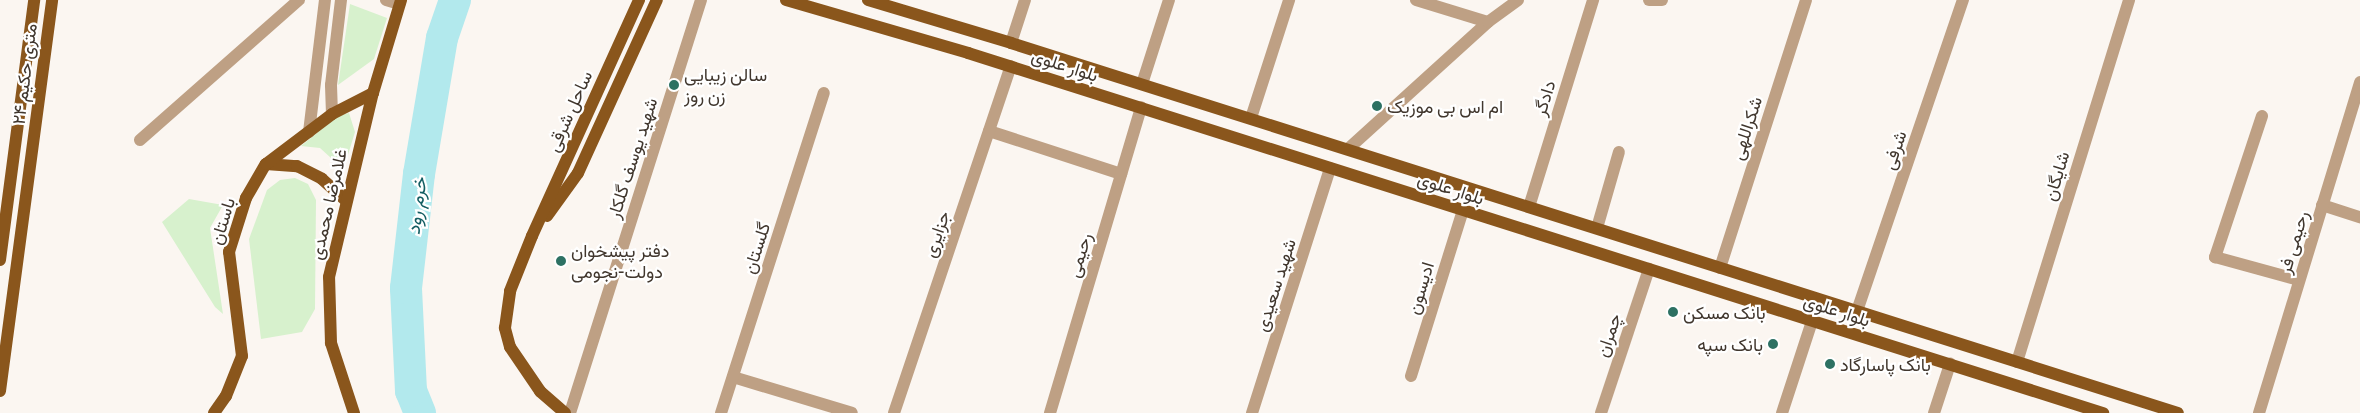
<!DOCTYPE html>
<html>
<head>
<meta charset="utf-8">
<style>
  body { margin:0 }
  #map { position:relative; width:2360px; height:413px; overflow:hidden; background:#fbf6f1; font-family:Literata,Vazirmatn,serif }
  div>[style] { position:absolute }
  [style*='--x'] { left:calc(var(--x)*1px); top:calc(var(--y)*1px); width:calc(var(--w)*1px); rotate:calc(var(--a)*1deg) }
  .green>* { inset:0; background:#d7f1cd }
  .river>* { height:32px; margin:-16px; padding:0 16px; transform-origin:16px; border-radius:16px; background:#b2e9ed }
  .minor>* { height:12px; margin:-6px; padding:0 6px; transform-origin:6px; border-radius:6px; background:#bea084 }
  .major>* { height:12px; margin:-6px; padding:0 6px; transform-origin:6px; border-radius:6px; background:#8a561c }
  .dots>* { width:14px; height:14px; translate:-50% -50%; box-sizing:border-box; border:2px solid #fff; border-radius:50% }
  span { translate:-50% -50%; white-space:nowrap; text-align:center; line-height:1.15; -webkit-text-stroke:4.5px #fff; paint-order:stroke }
  .street-label { font-size:18px; color:#41372e }
  .poi-label { font-size:18px; color:#41372e }
  .left { translate:0 -50%; text-align:left }
  .right { translate:-100% -50%; text-align:right }
  .water-label { font-size:19px; color:#135d62; font-style:italic }
</style>
</head>
<body>
<div id="map">
  <div class="green">
    <i style="clip-path:polygon(350px 4px,387px 18px,374px 59px,338px 85px)"></i>
    <i style="clip-path:polygon(349px 113px,355px 132px,347px 158px,331px 158px,320px 148px,301px 146px,338px 116px)"></i>
    <i style="clip-path:polygon(295px 178px,308px 184px,316px 200px,315px 309px,302px 332px,261px 339px,249px 239px,267px 190px,280px 180px)"></i>
    <i style="clip-path:polygon(189px 199px,223px 205px,210px 228px,223px 314px,215px 307px,162px 222px)"></i>
  </div>
  <div class="river">
    <i style="--x:420;--y:413;--w:24;--a:-112"></i>
    <i style="--x:411;--y:391;--w:103;--a:-92.8"></i>
    <i style="--x:406;--y:288;--w:115;--a:-83.5"></i>
    <i style="--x:419;--y:174;--w:138;--a:-80.4"></i>
    <i style="--x:442;--y:38;--w:40;--a:-71.1"></i>
  </div>
  <div class="minor">
    <i style="--x:386;--y:0;--w:14;--a:17"></i>
    <i style="--x:1416;--y:0;--w:75;--a:17"></i>
    <i style="--x:1649;--y:0;--w:13;--a:0"></i>
    <i style="--x:1011;--y:43;--w:45;--a:-72"></i>
    <i style="--x:1142;--y:84;--w:88;--a:-72.2"></i>
    <i style="--x:332;--y:114;--w:29;--a:-92"></i>
    <i style="--x:331;--y:85;--w:86;--a:-83.3"></i>
    <i style="--x:2262;--y:116;--w:149;--a:108.4"></i>
    <i style="--x:2215;--y:257;--w:87;--a:15.3"></i>
    <i style="--x:1251;--y:118;--w:124;--a:-72.1"></i>
    <i style="--x:989;--y:131;--w:139;--a:18"></i>
    <i style="--x:309;--y:132;--w:133;--a:-83.1"></i>
    <i style="--x:140;--y:140;--w:212;--a:-41.4"></i>
    <i style="--x:1348;--y:149;--w:189;--a:-42.2"></i>
    <i style="--x:1488;--y:22;--w:37;--a:-36"></i>
    <i style="--x:2322;--y:205;--w:40;--a:18"></i>
    <i style="--x:1529;--y:207;--w:217;--a:-72.8"></i>
    <i style="--x:1597;--y:228;--w:79;--a:-73.9"></i>
    <i style="--x:1720;--y:268;--w:281;--a:-72.2"></i>
    <i style="--x:1857;--y:311;--w:329;--a:-71.2"></i>
    <i style="--x:2017;--y:362;--w:379;--a:-72.8"></i>
    <i style="--x:1411;--y:376;--w:174;--a:-72.6"></i>
    <i style="--x:733;--y:377;--w:124;--a:16.8"></i>
    <i style="--x:570;--y:413;--w:433;--a:-72.4"></i>
    <i style="--x:721;--y:413;--w:336;--a:-72.2"></i>
    <i style="--x:894;--y:413;--w:366;--a:-71.4"></i>
    <i style="--x:1050;--y:413;--w:319;--a:-73.4"></i>
    <i style="--x:1252;--y:413;--w:257;--a:-72.3"></i>
    <i style="--x:1601;--y:413;--w:152;--a:-71.6"></i>
    <i style="--x:1782;--y:413;--w:97;--a:-71.9"></i>
    <i style="--x:1934;--y:413;--w:52;--a:-71.9"></i>
    <i style="--x:2259;--y:413;--w:346;--a:-73"></i>
  </div>
  <div class="major">
    <i style="--x:786;--y:0;--w:190;--a:16.2"></i>
    <i style="--x:968;--y:53;--w:1191;--a:17.6"></i>
    <i style="--x:868;--y:0;--w:149;--a:16.7"></i>
    <i style="--x:1011;--y:43;--w:1224;--a:17.59"></i>
    <i style="--x:266;--y:164;--w:31;--a:4"></i>
    <i style="--x:297;--y:166;--w:28;--a:27"></i>
    <i style="--x:322;--y:179;--w:31;--a:42"></i>
    <i style="--x:547;--y:216;--w:53;--a:-54.2"></i>
    <i style="--x:578;--y:173;--w:190;--a:-65.5"></i>
    <i style="--x:0;--y:260;--w:262;--a:-82.5"></i>
    <i style="--x:0;--y:391;--w:394;--a:-82.4"></i>
    <i style="--x:214;--y:413;--w:21;--a:-55"></i>
    <i style="--x:226;--y:396;--w:43;--a:-68.2"></i>
    <i style="--x:242;--y:356;--w:105;--a:-97.1"></i>
    <i style="--x:229;--y:252;--w:57;--a:-72.5"></i>
    <i style="--x:246;--y:198;--w:39;--a:-60"></i>
    <i style="--x:266;--y:164;--w:83;--a:-37.1"></i>
    <i style="--x:332;--y:114;--w:46;--a:-27.1"></i>
    <i style="--x:354;--y:413;--w:74;--a:-108.2"></i>
    <i style="--x:331;--y:343;--w:66;--a:-91.7"></i>
    <i style="--x:329;--y:277;--w:189;--a:-76.6"></i>
    <i style="--x:373;--y:93;--w:97;--a:-73.2"></i>
    <i style="--x:565;--y:413;--w:33;--a:-139"></i>
    <i style="--x:540;--y:391;--w:53;--a:-124.3"></i>
    <i style="--x:510;--y:347;--w:20;--a:-105"></i>
    <i style="--x:505;--y:328;--w:37;--a:-82"></i>
    <i style="--x:510;--y:291;--w:59;--a:-68.2"></i>
    <i style="--x:532;--y:236;--w:259;--a:-65.6"></i>
  </div>
  <div class="dots">
    <i style="left:674px;top:85px;background:#2d7163"></i>
    <i style="left:1377px;top:106px;background:#2d7163"></i>
    <i style="left:561px;top:261px;background:#2d7163"></i>
    <i style="left:1673px;top:312px;background:#2d7163"></i>
    <i style="left:1773px;top:344px;background:#2d7163"></i>
    <i style="left:1830px;top:364px;background:#2d7163"></i>
  </div>
  <div class="street-label">
    <span style="left:1065px;top:65px;rotate:18deg">بلوار علوی</span>
    <span style="left:24px;top:74px;rotate:-83deg">۲۴ متری حکیم</span>
    <span style="left:1544px;top:98px;rotate:-73deg">دادگر</span>
    <span style="left:569px;top:111px;rotate:-66deg">ساحل شرقی</span>
    <span style="left:1746px;top:128px;rotate:-72deg">شکراللهی</span>
    <span style="left:1894px;top:150px;rotate:-71deg">شرفی</span>
    <span style="left:632px;top:158px;rotate:-72deg">شهید یوسف گلکار</span>
    <span style="left:2056px;top:176px;rotate:-73deg">شایگان</span>
    <span style="left:1451px;top:188px;rotate:18deg">بلوار علوی</span>
    <span style="left:328px;top:204px;rotate:-77deg">غلامرضا محمدی</span>
    <span style="left:222px;top:221px;rotate:-73deg">باستان</span>
    <span style="left:936px;top:234px;rotate:-71deg">جزایری</span>
    <span style="left:2293px;top:242px;rotate:-73deg">رحیمی فر</span>
    <span style="left:756px;top:248px;rotate:-72deg">گلستان</span>
    <span style="left:1079px;top:255px;rotate:-73deg">رحیمی</span>
    <span style="left:1275px;top:285px;rotate:-72deg">شهید سعیدی</span>
    <span style="left:1420px;top:288px;rotate:-73deg">ادیسون</span>
    <span style="left:1837px;top:310px;rotate:18deg">بلوار علوی</span>
    <span style="left:1608px;top:335px;rotate:-71deg">چمران</span>
  </div>
  <div class="poi-label">
    <span class="left" style="left:684px;top:85px">سالن زیبایی<br>زن روز</span>
    <span class="left" style="left:1387px;top:106px">ام اس بی موزیک</span>
    <span class="left" style="left:571px;top:261px">دفتر پیشخوان<br>دولت-نجومی</span>
    <span class="left" style="left:1683px;top:312px">بانک مسکن</span>
    <span class="right" style="left:1763px;top:344px">بانک سپه</span>
    <span class="left" style="left:1840px;top:364px">بانک پاسارگاد</span>
  </div>
  <div class="water-label">
    <span style="left:416px;top:206px;rotate:-83deg">خرم رود</span>
  </div>
</div>
</body>
</html>
